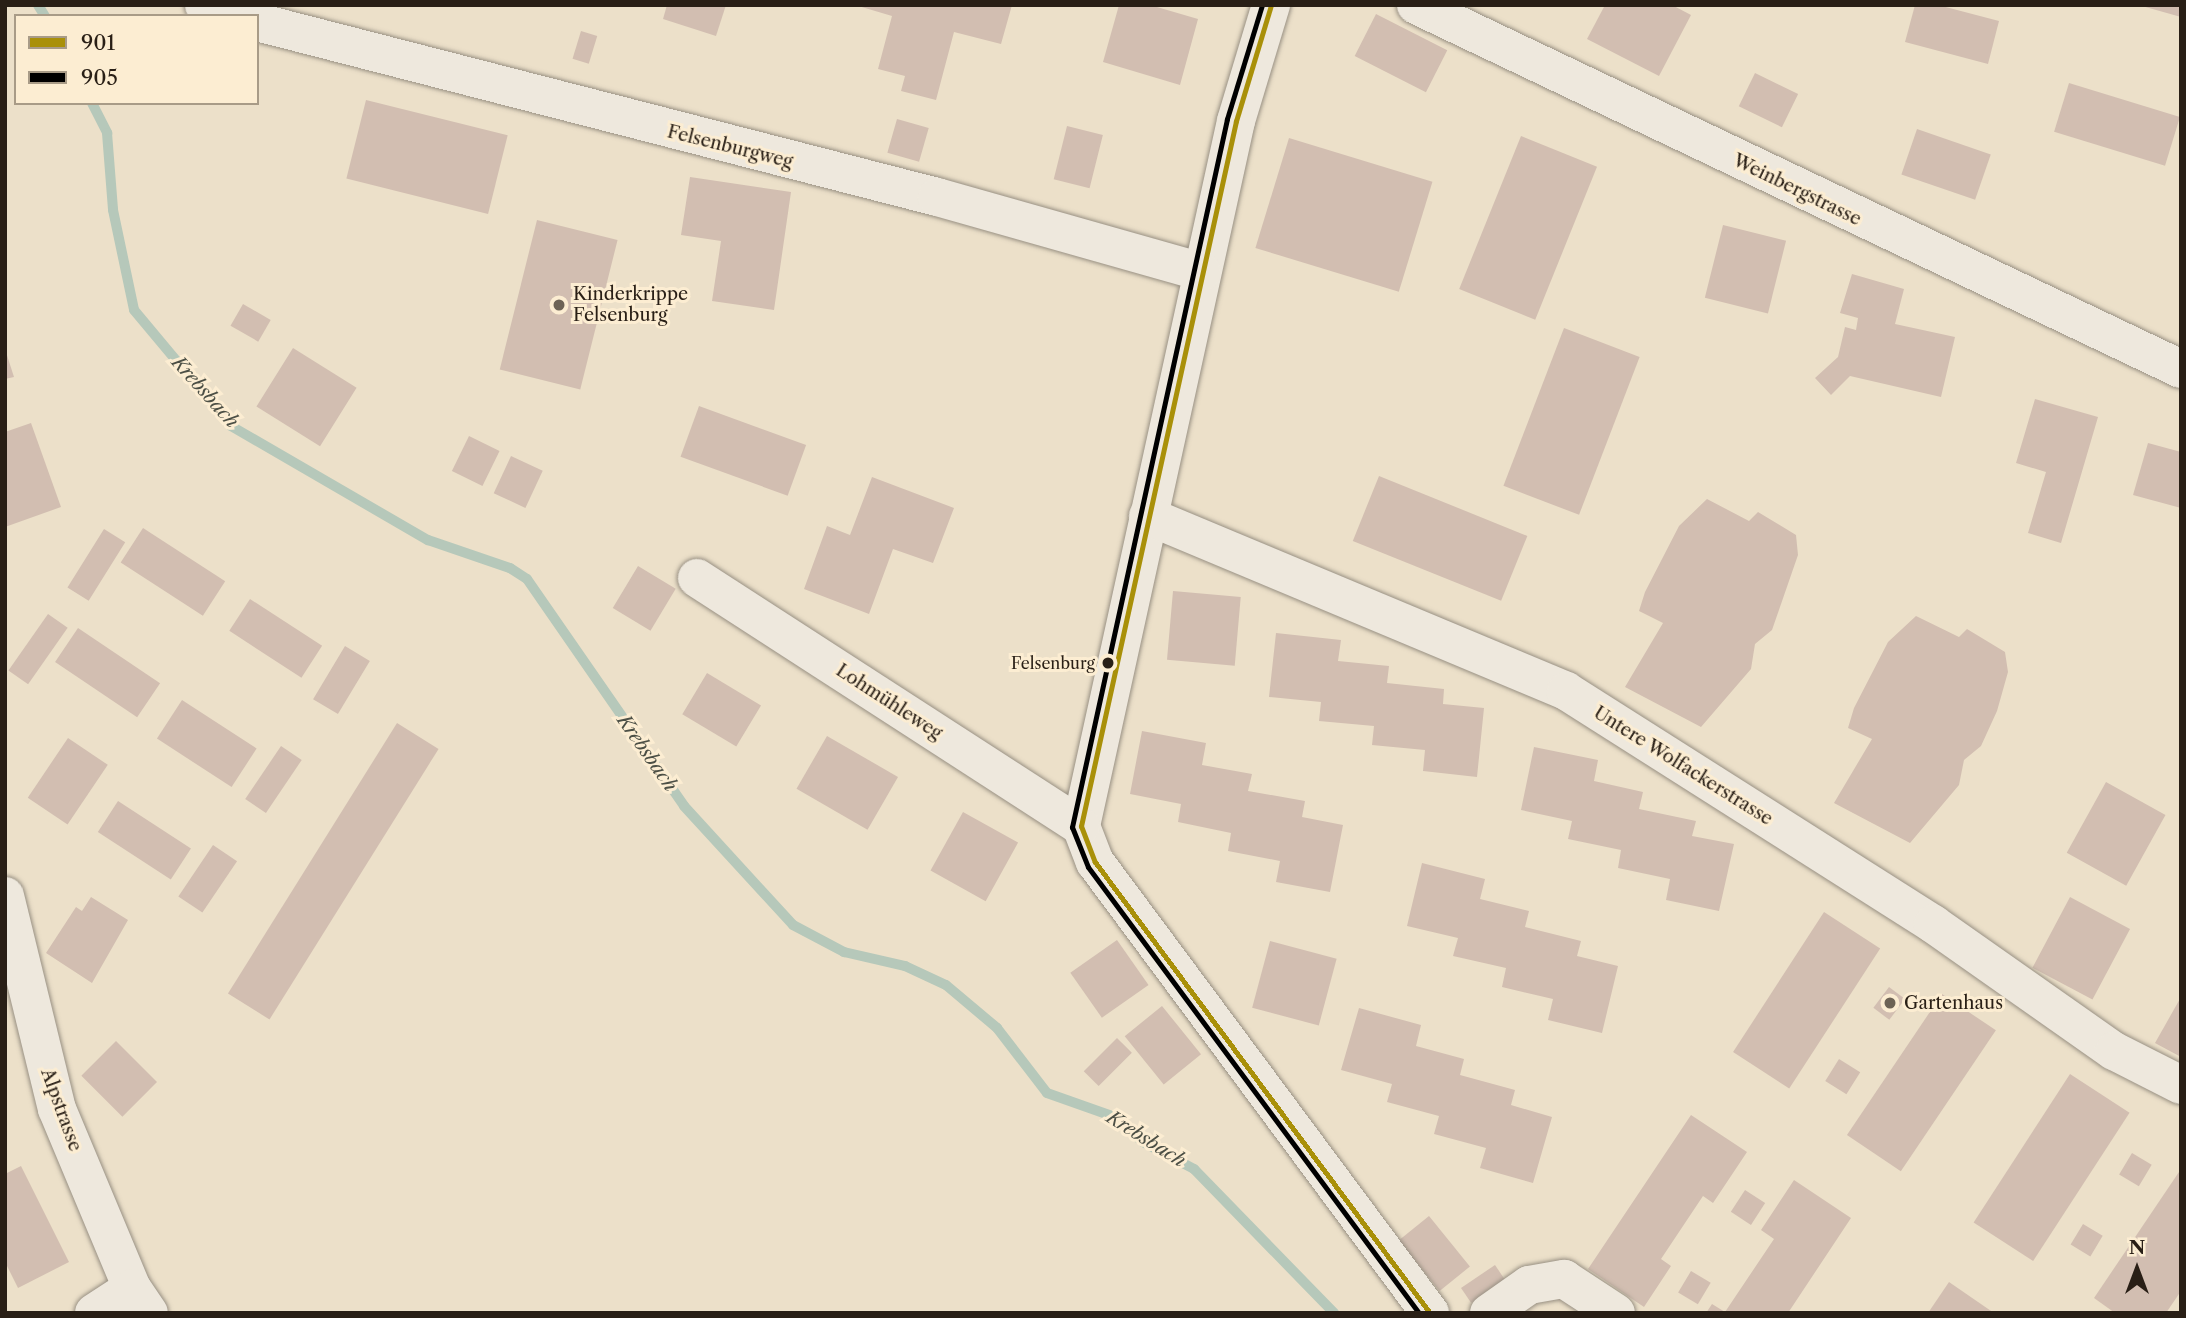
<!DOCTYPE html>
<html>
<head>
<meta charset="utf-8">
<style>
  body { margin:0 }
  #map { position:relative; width:2186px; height:1318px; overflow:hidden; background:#ece0c9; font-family:"Libre Caslon Text",serif }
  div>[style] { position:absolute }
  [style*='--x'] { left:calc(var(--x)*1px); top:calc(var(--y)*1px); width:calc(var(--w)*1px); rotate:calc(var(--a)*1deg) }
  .stream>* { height:10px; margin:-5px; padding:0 5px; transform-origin:5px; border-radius:5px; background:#b6c8ba }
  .building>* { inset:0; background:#d2beb1; transform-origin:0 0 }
  .roads { filter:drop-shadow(0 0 2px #989083) drop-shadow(0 0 2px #989083) }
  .minor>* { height:38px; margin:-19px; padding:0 19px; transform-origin:19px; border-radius:19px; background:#eee8dd }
  .bus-1>* { height:5px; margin:-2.5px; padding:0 2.5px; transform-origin:2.5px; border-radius:2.5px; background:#a99009 }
  .bus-2>* { height:5px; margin:-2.5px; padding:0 2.5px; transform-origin:2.5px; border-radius:2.5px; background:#000 }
  .dots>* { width:19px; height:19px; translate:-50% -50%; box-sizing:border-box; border:4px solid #fcedd2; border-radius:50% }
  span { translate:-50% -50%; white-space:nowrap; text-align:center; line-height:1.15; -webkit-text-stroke:6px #fcedd2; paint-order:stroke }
  .bus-label { font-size:16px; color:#291f16 }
  .right { translate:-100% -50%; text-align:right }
  .street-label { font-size:18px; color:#291f16 }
  .poi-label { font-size:18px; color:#291f16 }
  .left { translate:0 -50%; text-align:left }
  .water-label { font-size:19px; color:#4c4f45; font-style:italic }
  .frame { position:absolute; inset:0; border:7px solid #291f16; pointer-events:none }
  .legend { position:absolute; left:14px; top:14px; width:245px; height:91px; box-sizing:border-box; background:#fcedd2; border:2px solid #a89b87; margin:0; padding:9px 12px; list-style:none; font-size:21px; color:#291f16 }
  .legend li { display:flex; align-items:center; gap:14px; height:35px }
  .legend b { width:35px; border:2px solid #a89b87 }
  .north { position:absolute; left:2102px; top:1234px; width:70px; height:70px; -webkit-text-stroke:5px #fcedd2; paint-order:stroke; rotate:0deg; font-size:19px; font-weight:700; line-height:28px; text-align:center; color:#291f16 }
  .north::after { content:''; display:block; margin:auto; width:24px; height:32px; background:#291f16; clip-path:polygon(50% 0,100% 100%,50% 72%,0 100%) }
</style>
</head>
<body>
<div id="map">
  <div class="stream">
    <i style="--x:38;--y:5;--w:13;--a:58"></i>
    <i style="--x:92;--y:103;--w:34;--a:63"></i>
    <i style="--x:107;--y:133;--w:77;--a:85.5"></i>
    <i style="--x:113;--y:210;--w:102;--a:78.1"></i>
    <i style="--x:134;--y:310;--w:151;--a:50.1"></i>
    <i style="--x:231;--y:426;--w:228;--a:30.1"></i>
    <i style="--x:428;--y:540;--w:87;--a:18.9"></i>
    <i style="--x:510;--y:568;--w:20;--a:33"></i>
    <i style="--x:527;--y:579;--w:276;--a:55.3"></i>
    <i style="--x:684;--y:806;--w:161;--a:47.5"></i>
    <i style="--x:793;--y:925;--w:58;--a:27.9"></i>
    <i style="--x:844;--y:952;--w:63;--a:12.9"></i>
    <i style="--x:905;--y:966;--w:45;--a:24.9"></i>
    <i style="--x:946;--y:985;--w:67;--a:40.1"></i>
    <i style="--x:997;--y:1028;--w:82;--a:52.4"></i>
    <i style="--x:1047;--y:1093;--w:69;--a:19.5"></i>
    <i style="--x:1112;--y:1116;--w:40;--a:40"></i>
    <i style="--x:1143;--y:1142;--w:58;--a:27.9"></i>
    <i style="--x:1194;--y:1169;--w:201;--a:45.8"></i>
  </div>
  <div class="building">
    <i style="clip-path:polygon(667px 5px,726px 5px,716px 36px,663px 19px)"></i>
    <i style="clip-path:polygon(855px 5px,1012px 5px,1001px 44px,954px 32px,936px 100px,901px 91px,905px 76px,878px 69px,892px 16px)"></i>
    <i style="clip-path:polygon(1119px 5px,1150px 5px,1198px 19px,1180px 85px,1103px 62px)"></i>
    <i style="clip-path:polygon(1605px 5px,1672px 5px,1691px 15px,1659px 76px,1587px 39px)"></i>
    <i style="clip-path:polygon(1915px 5px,1938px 5px,1999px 21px,1988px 64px,1905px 42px)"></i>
    <i style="clip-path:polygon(2142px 5px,2181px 5px,2181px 17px,2142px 6px)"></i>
    <i style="left:1376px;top:14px;width:80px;height:47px;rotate:27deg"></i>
    <i style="left:581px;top:31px;width:17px;height:29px;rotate:17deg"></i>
    <i style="left:1755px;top:73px;width:48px;height:37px;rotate:26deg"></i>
    <i style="left:2069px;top:83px;width:116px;height:51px;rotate:17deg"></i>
    <i style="left:366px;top:100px;width:146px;height:81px;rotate:14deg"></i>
    <i style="left:897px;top:119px;width:33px;height:35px;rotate:16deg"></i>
    <i style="left:1067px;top:126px;width:37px;height:55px;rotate:14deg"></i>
    <i style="left:1917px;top:129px;width:78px;height:48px;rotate:19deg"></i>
    <i style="left:1521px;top:136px;width:82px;height:165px;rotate:22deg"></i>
    <i style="left:1289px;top:138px;width:150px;height:115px;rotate:17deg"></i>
    <i style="clip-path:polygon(690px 177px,791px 192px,774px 310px,712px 301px,721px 241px,681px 235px)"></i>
    <i style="left:537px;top:220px;width:83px;height:154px;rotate:14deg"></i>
    <i style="left:1723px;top:225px;width:65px;height:75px;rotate:14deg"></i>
    <i style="clip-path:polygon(1852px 274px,1904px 289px,1895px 324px,1955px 337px,1941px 397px,1850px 376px,1831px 395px,1815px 378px,1838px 357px,1845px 327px,1856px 330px,1858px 318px,1840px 313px)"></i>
    <i style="left:243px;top:304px;width:32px;height:25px;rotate:30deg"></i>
    <i style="left:1564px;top:328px;width:81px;height:169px;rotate:21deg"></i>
    <i style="left:293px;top:348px;width:75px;height:69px;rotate:32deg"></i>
    <i style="clip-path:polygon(5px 349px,14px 377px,5px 379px)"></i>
    <i style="clip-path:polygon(2035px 399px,2098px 417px,2061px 543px,2028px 533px,2046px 472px,2016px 463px)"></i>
    <i style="left:699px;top:406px;width:114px;height:54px;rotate:20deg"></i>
    <i style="clip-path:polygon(31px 423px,61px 507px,5px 527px,5px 432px)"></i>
    <i style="left:469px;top:436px;width:34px;height:39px;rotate:26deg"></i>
    <i style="clip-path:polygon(2148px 443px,2181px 452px,2181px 508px,2133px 495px)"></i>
    <i style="left:511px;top:456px;width:35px;height:41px;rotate:25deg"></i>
    <i style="left:1379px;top:476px;width:160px;height:70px;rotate:22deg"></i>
    <i style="clip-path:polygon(872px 477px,954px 508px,933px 563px,893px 549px,869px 614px,804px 589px,827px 526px,850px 535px)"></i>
    <i style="clip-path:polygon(1707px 499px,1749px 521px,1758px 512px,1796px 535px,1798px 555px,1772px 630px,1755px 644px,1751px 669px,1701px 727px,1625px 687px,1663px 623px,1639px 611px,1645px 592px,1679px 526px)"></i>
    <i style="left:143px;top:528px;width:98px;height:41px;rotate:33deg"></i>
    <i style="left:104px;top:529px;width:25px;height:69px;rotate:32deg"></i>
    <i style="left:638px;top:566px;width:44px;height:49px;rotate:31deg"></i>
    <i style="left:1173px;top:591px;width:68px;height:69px;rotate:5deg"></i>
    <i style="left:250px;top:599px;width:86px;height:38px;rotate:33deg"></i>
    <i style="left:48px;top:614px;width:24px;height:69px;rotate:35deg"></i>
    <i style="clip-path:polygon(1916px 616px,1959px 637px,1967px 629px,2005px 652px,2008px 672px,1997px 711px,1981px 746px,1964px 760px,1959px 785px,1910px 843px,1834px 803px,1872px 739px,1848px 728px,1854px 708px,1888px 642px)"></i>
    <i style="left:78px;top:628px;width:99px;height:41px;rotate:34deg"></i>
    <i style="clip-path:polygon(1276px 633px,1341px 640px,1338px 661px,1389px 666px,1387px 683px,1444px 689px,1443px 704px,1484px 708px,1477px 777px,1423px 771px,1425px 750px,1372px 745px,1374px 726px,1319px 721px,1321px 702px,1269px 697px)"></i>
    <i style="left:345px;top:646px;width:29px;height:62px;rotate:31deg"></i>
    <i style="left:707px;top:673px;width:63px;height:48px;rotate:31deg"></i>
    <i style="left:182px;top:700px;width:89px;height:46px;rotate:33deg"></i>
    <i style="left:397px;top:723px;width:49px;height:319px;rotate:32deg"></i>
    <i style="clip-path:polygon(1142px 731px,1206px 743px,1202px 765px,1252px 774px,1248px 791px,1305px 801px,1302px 817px,1343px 825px,1330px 892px,1276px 882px,1280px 861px,1228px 851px,1231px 833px,1178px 822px,1181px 804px,1130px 794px)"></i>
    <i style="left:827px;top:736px;width:82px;height:61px;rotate:30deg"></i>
    <i style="left:68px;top:738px;width:48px;height:72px;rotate:34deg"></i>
    <i style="left:281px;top:746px;width:25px;height:64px;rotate:34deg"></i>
    <i style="clip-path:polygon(1534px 747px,1598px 760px,1594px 781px,1643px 792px,1639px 809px,1696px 821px,1692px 836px,1734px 844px,1719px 911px,1666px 900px,1670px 879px,1618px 868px,1621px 850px,1568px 839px,1572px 821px,1521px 810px)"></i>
    <i style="left:2106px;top:782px;width:68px;height:81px;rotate:29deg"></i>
    <i style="left:118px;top:801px;width:87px;height:37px;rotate:33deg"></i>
    <i style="left:963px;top:812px;width:63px;height:67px;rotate:29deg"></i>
    <i style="left:213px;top:845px;width:29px;height:62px;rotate:34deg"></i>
    <i style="clip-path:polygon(1422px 863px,1485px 879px,1480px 899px,1529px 911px,1525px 927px,1581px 941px,1577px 956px,1618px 966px,1602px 1033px,1548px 1020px,1553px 999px,1502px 987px,1506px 968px,1453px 956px,1458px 938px,1407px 926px)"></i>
    <i style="clip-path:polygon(91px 897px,128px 920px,92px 983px,46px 953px,76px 907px,82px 911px)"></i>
    <i style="left:2070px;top:897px;width:68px;height:80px;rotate:28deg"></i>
    <i style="left:1824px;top:912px;width:67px;height:167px;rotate:33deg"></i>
    <i style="left:1117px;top:940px;width:55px;height:57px;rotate:55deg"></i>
    <i style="left:1270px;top:941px;width:69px;height:69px;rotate:15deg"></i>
    <i style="left:1889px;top:987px;width:20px;height:26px;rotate:37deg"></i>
    <i style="left:1942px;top:994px;width:65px;height:170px;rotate:34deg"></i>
    <i style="clip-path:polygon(2181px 997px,2181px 1057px,2155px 1043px)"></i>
    <i style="left:1162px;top:1006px;width:62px;height:48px;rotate:51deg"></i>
    <i style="clip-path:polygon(1359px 1008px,1421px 1025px,1416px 1046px,1464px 1059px,1460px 1075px,1515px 1090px,1511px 1105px,1552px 1117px,1533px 1183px,1480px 1168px,1486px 1148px,1434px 1134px,1439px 1116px,1387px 1102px,1392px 1084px,1341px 1070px)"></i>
    <i style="left:1117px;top:1038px;width:21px;height:47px;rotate:45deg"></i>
    <i style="left:116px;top:1041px;width:58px;height:49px;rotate:45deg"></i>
    <i style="left:1839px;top:1059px;width:25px;height:26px;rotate:32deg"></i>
    <i style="left:2070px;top:1074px;width:71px;height:177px;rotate:33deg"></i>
    <i style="clip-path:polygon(1691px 1115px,1747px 1152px,1713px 1203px,1703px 1196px,1661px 1259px,1671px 1266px,1644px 1307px,1588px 1269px)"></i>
    <i style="left:2132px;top:1153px;width:23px;height:25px;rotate:31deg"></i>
    <i style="clip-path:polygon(21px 1166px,69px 1262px,18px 1288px,5px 1262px,5px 1174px)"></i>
    <i style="clip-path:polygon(2181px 1169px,2181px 1291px,2166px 1313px,2115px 1313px,2094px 1298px)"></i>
    <i style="clip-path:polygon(1794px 1180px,1851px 1218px,1788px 1313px,1706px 1313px,1712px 1304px,1725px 1312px,1774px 1239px,1761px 1230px)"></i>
    <i style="left:1745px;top:1190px;width:24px;height:26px;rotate:33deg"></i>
    <i style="left:1429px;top:1216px;width:65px;height:39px;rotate:51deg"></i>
    <i style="left:2083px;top:1224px;width:23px;height:24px;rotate:31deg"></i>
    <i style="left:1495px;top:1265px;width:18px;height:41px;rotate:56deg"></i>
    <i style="left:1691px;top:1271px;width:23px;height:25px;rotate:31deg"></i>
    <i style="clip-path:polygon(1949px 1282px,1994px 1313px,1928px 1313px)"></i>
  </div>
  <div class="roads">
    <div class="minor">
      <i style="--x:204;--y:5;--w:35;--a:18"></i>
      <i style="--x:1271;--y:5;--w:121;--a:106.8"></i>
      <i style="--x:1236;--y:121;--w:722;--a:102.4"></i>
      <i style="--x:1081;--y:826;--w:39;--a:69"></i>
      <i style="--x:1095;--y:862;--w:562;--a:53.4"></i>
      <i style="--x:1416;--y:5;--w:847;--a:25.45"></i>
      <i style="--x:257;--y:22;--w:702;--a:14.43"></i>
      <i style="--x:937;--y:197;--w:275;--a:15.8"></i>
      <i style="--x:1148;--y:516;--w:453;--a:22.7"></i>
      <i style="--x:1566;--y:691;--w:435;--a:32.4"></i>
      <i style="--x:1933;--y:924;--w:221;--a:35.1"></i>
      <i style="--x:2114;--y:1051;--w:75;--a:26.9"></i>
      <i style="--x:697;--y:578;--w:457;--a:32.9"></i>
      <i style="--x:5;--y:896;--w:219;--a:76.3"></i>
      <i style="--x:57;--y:1109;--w:194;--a:67.3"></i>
      <i style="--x:132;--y:1288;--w:30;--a:56"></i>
      <i style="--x:94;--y:1313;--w:45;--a:-33.3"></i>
      <i style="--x:1489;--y:1313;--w:49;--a:-35"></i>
      <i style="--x:1529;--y:1285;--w:36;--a:-10"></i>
      <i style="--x:1564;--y:1279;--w:62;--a:33.2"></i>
    </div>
  </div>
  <div class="bus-1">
    <i style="--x:1271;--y:5;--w:121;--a:106.8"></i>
    <i style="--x:1236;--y:121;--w:722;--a:102.4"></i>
    <i style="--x:1081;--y:826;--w:39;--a:69"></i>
    <i style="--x:1095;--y:862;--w:562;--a:53.4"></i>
  </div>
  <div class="bus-2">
    <i style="--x:1262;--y:5;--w:119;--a:107.1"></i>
    <i style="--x:1227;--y:119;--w:725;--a:102.35"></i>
    <i style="--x:1072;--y:827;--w:43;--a:68.2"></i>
    <i style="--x:1088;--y:867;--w:555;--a:53.42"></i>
  </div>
  <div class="dots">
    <i style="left:559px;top:305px;background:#6d6355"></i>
    <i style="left:1108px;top:663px;background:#291f16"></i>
    <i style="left:1890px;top:1003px;background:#6d6355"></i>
  </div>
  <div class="bus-label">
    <span class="right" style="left:1095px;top:663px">Felsenburg</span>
  </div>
  <div class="street-label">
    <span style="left:730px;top:147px;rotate:14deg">Felsenburgweg</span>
    <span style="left:1797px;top:190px;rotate:26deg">Weinbergstrasse</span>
    <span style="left:889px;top:702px;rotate:33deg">Lohmühleweg</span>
    <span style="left:1683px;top:766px;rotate:32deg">Untere Wolfackerstrasse</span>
    <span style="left:61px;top:1110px;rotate:70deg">Alpstrasse</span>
  </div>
  <div class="poi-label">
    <span class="left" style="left:573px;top:305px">Kinderkrippe<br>Felsenburg</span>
    <span class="left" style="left:1904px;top:1003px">Gartenhaus</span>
  </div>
  <div class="water-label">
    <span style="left:205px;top:392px;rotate:48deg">Krebsbach</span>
    <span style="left:647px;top:753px;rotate:55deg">Krebsbach</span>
    <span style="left:1146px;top:1139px;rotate:32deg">Krebsbach</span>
  </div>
  <div class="frame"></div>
  <ul class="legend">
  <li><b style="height:9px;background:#a99009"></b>901</li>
  <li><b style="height:9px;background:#000"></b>905</li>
  </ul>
  <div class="north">N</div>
</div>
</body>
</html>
